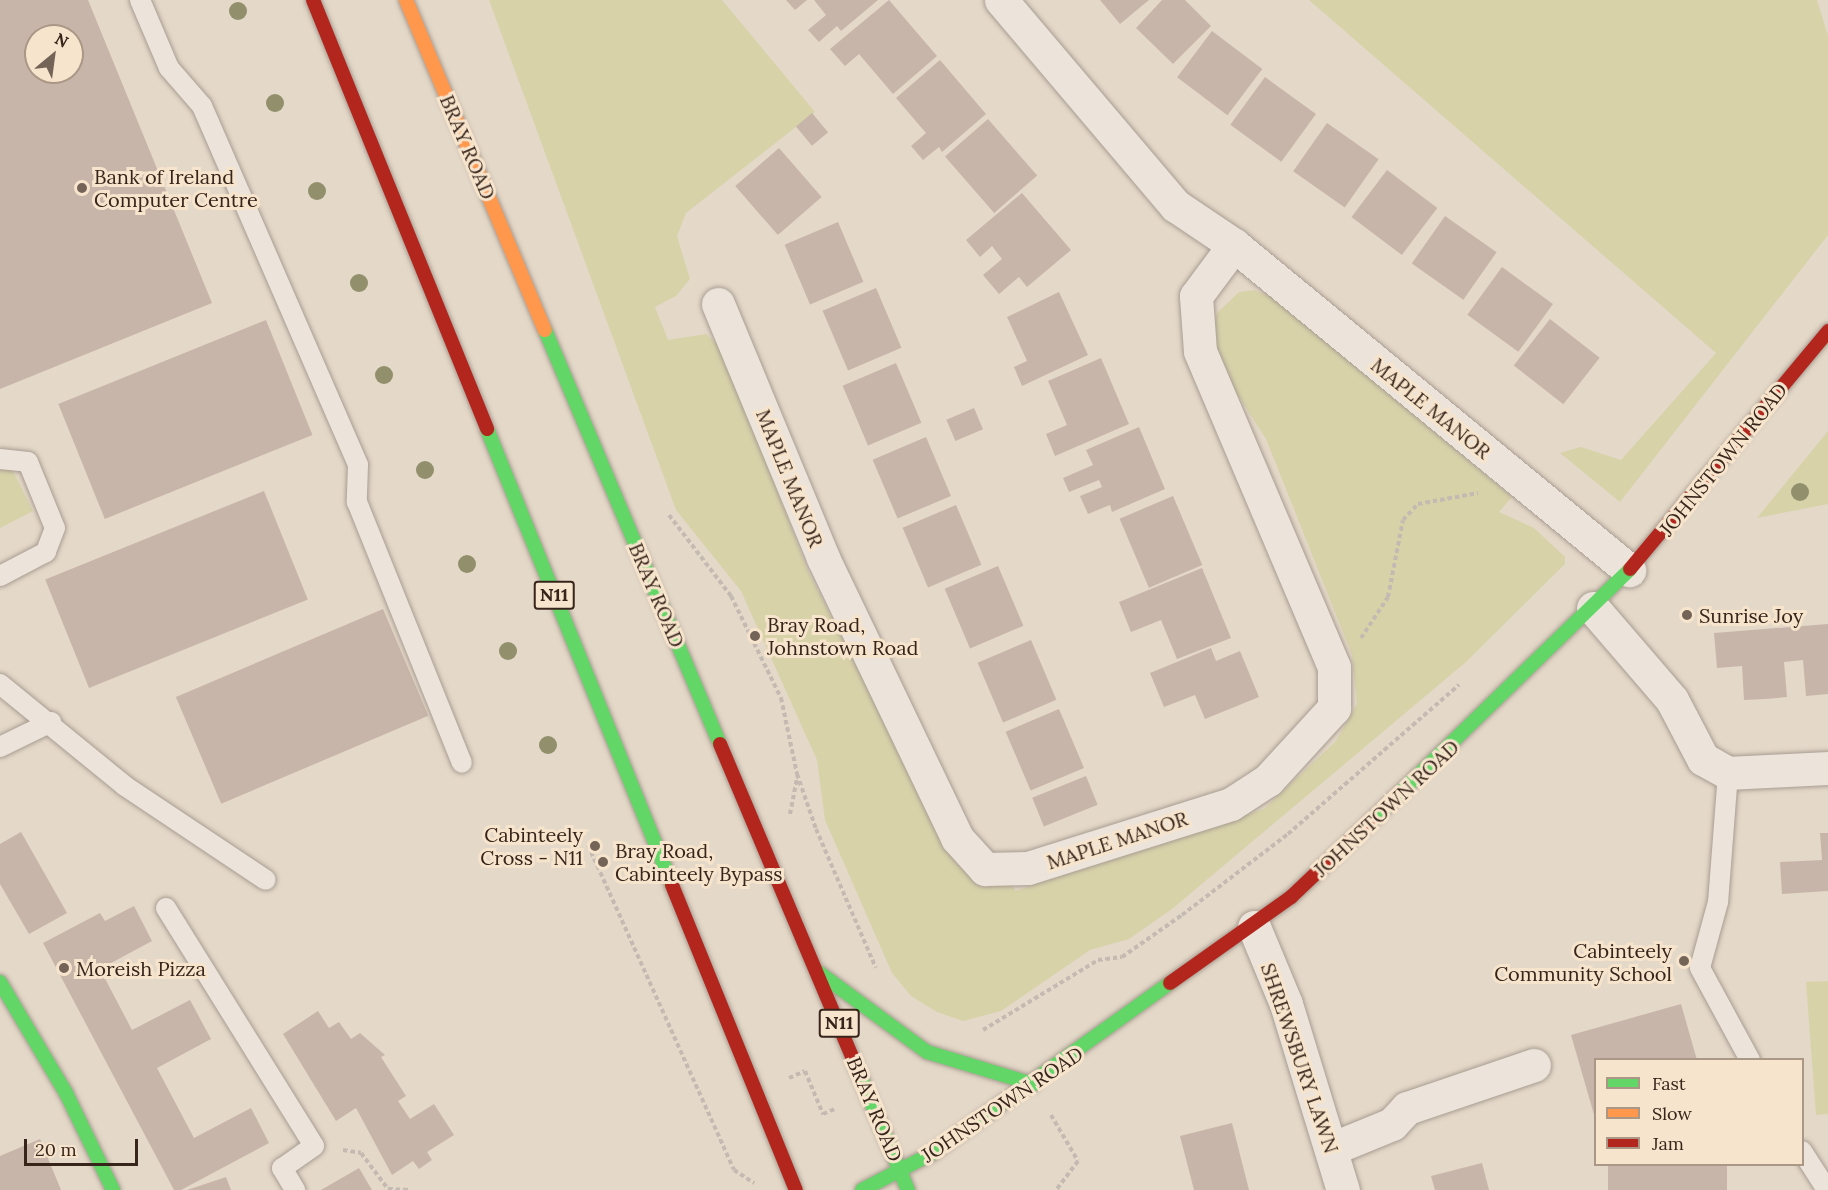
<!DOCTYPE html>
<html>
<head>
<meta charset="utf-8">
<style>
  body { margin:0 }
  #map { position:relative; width:1828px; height:1190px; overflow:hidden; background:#e4d8c8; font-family:Lora,serif }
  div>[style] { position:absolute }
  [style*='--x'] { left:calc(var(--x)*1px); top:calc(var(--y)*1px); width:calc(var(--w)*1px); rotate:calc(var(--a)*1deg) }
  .green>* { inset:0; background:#d8d2a9 }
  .building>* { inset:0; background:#c8b5a9; transform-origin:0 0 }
  .path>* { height:4px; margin-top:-2px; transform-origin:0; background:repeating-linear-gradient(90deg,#c4bab1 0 4.5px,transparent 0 7.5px) }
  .roads { filter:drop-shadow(0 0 2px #a89d92) drop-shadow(0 0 2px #a89d92) }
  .lane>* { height:20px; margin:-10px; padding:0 10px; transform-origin:10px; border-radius:10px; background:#ece4da }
  .street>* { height:33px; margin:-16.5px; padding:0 16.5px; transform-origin:16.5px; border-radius:16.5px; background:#ece4da }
  .fast>* { height:14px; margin:-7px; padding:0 7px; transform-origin:7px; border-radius:7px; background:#63d668 }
  .slow>* { height:14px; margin:-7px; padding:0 7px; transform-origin:7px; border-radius:7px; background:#ff974d }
  .jam>* { height:14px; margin:-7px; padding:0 7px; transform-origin:7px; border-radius:7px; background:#b3261e }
  .trees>* { width:18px; height:18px; margin:-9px; border-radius:50%; background:#928f6c }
  .dots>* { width:16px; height:16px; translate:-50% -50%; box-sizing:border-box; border:3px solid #f7e4cc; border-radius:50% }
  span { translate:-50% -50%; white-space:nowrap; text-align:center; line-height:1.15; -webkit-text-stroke:6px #f7e4cc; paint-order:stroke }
  .shield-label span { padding:2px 4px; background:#f7e4cc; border:2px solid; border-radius:4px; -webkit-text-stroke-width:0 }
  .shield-label { font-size:18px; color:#37241a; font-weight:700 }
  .street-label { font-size:20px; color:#37241a }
  .poi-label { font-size:20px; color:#37241a }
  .left { translate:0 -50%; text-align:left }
  .right { translate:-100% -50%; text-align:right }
  .legend { position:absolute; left:1594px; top:1058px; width:210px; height:108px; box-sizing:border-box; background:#f7e4cc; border:2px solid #aa9785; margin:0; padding:8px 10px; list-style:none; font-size:18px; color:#37241a }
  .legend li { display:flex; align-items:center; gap:12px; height:30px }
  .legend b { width:30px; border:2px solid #aa9785 }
  .north { position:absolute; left:24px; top:24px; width:60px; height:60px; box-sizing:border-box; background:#f7e4cc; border:2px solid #aa9785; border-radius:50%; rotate:29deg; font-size:16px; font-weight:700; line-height:24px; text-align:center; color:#37241a }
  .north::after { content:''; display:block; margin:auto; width:21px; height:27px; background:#746357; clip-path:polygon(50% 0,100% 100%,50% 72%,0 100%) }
  .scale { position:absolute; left:24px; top:1139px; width:114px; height:27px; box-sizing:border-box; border:3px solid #37241a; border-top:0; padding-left:8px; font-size:18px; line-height:21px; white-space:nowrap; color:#37241a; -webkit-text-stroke:4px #f7e4cc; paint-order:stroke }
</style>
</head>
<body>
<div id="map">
  <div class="green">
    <i style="clip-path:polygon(489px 0,722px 0,815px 112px,686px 213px,677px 236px,690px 279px,676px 296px,655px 307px,668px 340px,706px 334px,723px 350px,807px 569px,942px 835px,1011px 882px,1015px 891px,1264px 809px,1336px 741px,1357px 704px,1352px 655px,1266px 439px,1210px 352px,1217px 313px,1239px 292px,1254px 290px,1274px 298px,1512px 497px,1499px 512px,1534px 528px,1565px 557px,1565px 564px,1466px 662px,1172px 909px,1129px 939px,1090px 950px,1001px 1011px,963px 1021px,937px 1012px,911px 996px,892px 973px,825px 820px,817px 760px,741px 591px,676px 510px)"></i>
    <i style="clip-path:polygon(1309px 0,1817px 0,1828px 36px,1828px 235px,1620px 502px,1560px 453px,1581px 447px,1621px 460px,1716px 353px)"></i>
    <i style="clip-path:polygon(1828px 431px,1828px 504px,1757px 518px)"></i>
    <i style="clip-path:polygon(9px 463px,33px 511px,0 528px,0 468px)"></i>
    <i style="clip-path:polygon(1828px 981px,1828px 1114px,1816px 1115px,1806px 982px)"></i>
  </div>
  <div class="building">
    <i style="clip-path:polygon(evenodd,0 0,88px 0,212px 303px,0 389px,0 0,36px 36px,72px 36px,72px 72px,36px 72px,36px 36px)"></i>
    <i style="clip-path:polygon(786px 0,807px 0,795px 10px)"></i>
    <i style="clip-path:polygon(814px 0,878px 0,841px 31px,837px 26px,819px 42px,808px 30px,826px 15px)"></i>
    <i style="clip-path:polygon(889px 0,937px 56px,893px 94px,859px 54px,845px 66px,830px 49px)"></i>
    <i style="clip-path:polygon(1100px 0,1149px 0,1120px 24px)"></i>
    <i style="clip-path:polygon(1162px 0,1185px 0,1211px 26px,1173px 64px,1136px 28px)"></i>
    <i style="left:1212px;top:31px;width:63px;height:58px;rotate:37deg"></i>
    <i style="clip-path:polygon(940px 60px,986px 114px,942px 152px,939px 147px,923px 160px,911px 146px,926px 133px,896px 98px)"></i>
    <i style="left:1265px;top:77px;width:63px;height:59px;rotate:36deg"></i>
    <i style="left:812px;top:113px;width:25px;height:21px;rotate:50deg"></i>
    <i style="left:988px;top:119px;width:75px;height:57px;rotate:49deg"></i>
    <i style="left:1327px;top:123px;width:63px;height:59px;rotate:35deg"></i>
    <i style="left:779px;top:148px;width:65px;height:58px;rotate:49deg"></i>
    <i style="left:1387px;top:170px;width:63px;height:59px;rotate:37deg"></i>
    <i style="clip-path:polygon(1022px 193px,1071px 250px,1027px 287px,1019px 277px,999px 294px,983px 275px,1002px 259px,992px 246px,980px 257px,966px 240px)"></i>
    <i style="left:1445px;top:216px;width:63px;height:58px;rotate:35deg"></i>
    <i style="left:838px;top:222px;width:65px;height:58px;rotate:67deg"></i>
    <i style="left:1502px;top:267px;width:63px;height:59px;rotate:36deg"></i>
    <i style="left:876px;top:288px;width:65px;height:58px;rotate:67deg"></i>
    <i style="clip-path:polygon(1059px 292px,1088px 355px,1022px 386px,1014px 367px,1027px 361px,1007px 317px)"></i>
    <i style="left:1550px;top:319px;width:63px;height:59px;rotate:38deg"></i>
    <i style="left:266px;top:320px;width:124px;height:224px;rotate:68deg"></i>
    <i style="clip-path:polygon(1101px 358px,1129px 424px,1055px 456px,1046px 434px,1067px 425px,1048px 381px)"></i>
    <i style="left:896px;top:363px;width:65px;height:58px;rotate:67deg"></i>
    <i style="left:974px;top:408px;width:23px;height:30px;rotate:67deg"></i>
    <i style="clip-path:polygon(1139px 427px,1165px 489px,1112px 512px,1110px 505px,1088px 514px,1080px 496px,1102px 487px,1099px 480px,1069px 492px,1063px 478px,1093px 465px,1086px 450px)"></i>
    <i style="left:926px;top:437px;width:64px;height:58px;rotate:67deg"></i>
    <i style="left:264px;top:491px;width:117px;height:236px;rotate:68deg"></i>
    <i style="left:1173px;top:496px;width:75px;height:58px;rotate:67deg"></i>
    <i style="left:956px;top:505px;width:65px;height:58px;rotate:67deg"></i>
    <i style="left:998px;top:566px;width:65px;height:58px;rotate:67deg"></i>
    <i style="clip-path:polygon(1202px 568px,1231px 638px,1177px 659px,1161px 620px,1131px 632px,1119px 602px)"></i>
    <i style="left:383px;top:609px;width:116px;height:225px;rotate:67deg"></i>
    <i style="clip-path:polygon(1828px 624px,1828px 694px,1806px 696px,1803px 660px,1784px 662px,1787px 697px,1766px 699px,1744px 700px,1742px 666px,1717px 668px,1714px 633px)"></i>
    <i style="left:1031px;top:640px;width:65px;height:58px;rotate:67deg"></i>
    <i style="clip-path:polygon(1211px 648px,1216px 661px,1240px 651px,1259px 697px,1205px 719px,1195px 695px,1164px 707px,1150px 673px)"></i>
    <i style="left:1059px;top:709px;width:64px;height:58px;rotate:67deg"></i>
    <i style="left:1086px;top:776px;width:31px;height:58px;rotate:68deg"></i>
    <i style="clip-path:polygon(21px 832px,67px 913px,29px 934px,0 884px,0 844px)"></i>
    <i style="clip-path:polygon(1820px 833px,1828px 833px,1828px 891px,1782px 894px,1780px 862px,1822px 860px)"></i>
    <i style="clip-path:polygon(134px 906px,152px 941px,100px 969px,132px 1030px,190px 1000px,211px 1039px,157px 1068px,194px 1138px,251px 1108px,269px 1143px,181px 1190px,174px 1190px,43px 943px,100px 913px,105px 921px)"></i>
    <i style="clip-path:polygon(1681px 1004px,1697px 1060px,1596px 1060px,1595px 1118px,1571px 1035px)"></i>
    <i style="clip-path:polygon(318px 1011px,329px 1028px,339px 1022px,351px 1039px,360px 1033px,385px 1055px,381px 1057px,406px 1096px,398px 1101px,410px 1119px,434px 1104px,454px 1135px,427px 1152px,432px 1160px,419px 1169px,413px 1161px,392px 1175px,356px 1108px,336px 1121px,283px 1034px)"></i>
    <i style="clip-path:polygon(1232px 1123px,1249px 1190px,1194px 1190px,1180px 1136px)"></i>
    <i style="clip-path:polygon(40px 1139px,61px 1190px,0 1190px,0 1156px)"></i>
    <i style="clip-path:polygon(1482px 1163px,1489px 1190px,1435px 1190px,1431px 1176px)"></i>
    <i style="left:1608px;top:1164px;width:119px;height:27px"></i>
    <i style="clip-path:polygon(359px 1168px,372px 1190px,321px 1190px)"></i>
    <i style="clip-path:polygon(226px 1177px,231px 1190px,187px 1190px)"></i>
  </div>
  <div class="path">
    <i style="--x:669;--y:515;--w:102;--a:52.6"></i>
    <i style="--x:731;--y:596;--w:114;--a:63.9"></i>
    <i style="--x:781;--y:698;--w:78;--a:78.1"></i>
    <i style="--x:797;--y:774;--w:58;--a:70.9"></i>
    <i style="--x:816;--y:829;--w:151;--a:66.7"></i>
    <i style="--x:1361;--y:638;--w:49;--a:-56.6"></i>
    <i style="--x:1388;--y:597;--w:78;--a:-79"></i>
    <i style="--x:1403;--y:520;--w:22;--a:-47"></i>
    <i style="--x:1418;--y:504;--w:61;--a:-10.4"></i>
    <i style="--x:790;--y:814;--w:38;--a:-79"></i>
    <i style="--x:588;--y:845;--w:356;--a:65.8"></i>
    <i style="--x:734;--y:1170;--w:24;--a:33"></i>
    <i style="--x:983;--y:1030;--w:135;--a:-31.3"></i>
    <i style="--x:1098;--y:960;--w:24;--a:-7"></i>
    <i style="--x:1122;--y:957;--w:73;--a:-35"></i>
    <i style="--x:1182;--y:915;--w:133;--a:-37.4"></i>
    <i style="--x:1288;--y:834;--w:227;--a:-41.1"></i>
    <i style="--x:789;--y:1078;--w:17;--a:-24"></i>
    <i style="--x:805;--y:1071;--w:47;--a:67.3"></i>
    <i style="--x:823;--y:1114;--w:13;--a:-23"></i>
    <i style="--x:1051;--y:1115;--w:53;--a:59.6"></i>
    <i style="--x:1078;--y:1161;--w:36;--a:127"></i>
    <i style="--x:343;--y:1150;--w:18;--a:9"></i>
    <i style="--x:361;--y:1153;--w:45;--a:53.1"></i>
    <i style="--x:388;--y:1189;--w:21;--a:3"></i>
  </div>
  <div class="roads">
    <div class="lane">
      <i style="--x:140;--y:0;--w:74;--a:66.9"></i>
      <i style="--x:169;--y:68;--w:50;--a:49"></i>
      <i style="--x:202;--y:106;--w:391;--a:66.5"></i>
      <i style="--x:358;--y:465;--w:37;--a:92"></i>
      <i style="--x:357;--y:502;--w:281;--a:68.1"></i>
      <i style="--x:0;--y:459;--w:28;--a:6"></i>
      <i style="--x:28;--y:462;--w:71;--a:67.8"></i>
      <i style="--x:55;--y:528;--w:26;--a:111"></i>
      <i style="--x:46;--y:552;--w:52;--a:152.4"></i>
      <i style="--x:0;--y:684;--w:161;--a:39.2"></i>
      <i style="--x:125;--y:786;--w:169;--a:33.7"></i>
      <i style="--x:0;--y:747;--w:57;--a:-26.1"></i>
      <i style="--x:1728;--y:773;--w:129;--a:94.4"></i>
      <i style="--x:1718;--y:902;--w:68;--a:105.3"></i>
      <i style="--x:1700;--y:968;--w:105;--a:61.5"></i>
      <i style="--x:166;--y:908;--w:280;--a:58.1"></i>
      <i style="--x:314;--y:1146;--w:39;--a:145"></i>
      <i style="--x:282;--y:1168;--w:26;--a:59"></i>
      <i style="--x:1802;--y:1151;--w:46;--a:57.3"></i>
    </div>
    <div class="street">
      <i style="--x:1001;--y:0;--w:270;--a:49.7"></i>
      <i style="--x:1176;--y:206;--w:70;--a:33.9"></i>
      <i style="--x:1234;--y:245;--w:512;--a:39.45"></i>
      <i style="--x:718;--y:304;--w:275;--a:67.5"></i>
      <i style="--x:823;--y:558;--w:310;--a:64.4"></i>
      <i style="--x:957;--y:838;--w:42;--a:47.9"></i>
      <i style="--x:985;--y:869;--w:43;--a:-1.3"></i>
      <i style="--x:1028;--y:868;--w:213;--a:-17.5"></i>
      <i style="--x:1231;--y:804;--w:44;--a:-33"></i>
      <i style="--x:1268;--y:780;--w:98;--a:-47.5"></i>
      <i style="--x:1334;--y:708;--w:41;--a:-90"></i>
      <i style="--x:1334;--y:667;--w:343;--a:-113"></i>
      <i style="--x:1200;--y:351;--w:55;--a:-94.2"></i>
      <i style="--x:1196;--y:296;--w:64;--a:-53.3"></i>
      <i style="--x:1593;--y:608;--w:121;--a:49.3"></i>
      <i style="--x:1672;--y:700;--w:67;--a:62.3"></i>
      <i style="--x:1703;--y:759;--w:29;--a:29"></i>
      <i style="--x:1728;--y:773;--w:100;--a:-2.9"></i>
      <i style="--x:1254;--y:927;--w:83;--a:67.4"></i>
      <i style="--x:1286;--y:1004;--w:195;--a:73"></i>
      <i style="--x:1331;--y:1149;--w:66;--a:-22.3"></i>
      <i style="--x:1392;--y:1124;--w:22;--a:-47"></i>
      <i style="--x:1407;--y:1108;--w:134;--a:-18.7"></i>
    </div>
    <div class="fast">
      <i style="--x:545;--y:330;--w:449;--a:67.1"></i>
      <i style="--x:487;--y:429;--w:492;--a:67.9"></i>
      <i style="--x:1370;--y:822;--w:363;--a:-44.2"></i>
      <i style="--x:818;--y:972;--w:135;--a:36.3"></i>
      <i style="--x:927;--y:1052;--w:111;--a:16.8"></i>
      <i style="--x:0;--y:982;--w:129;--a:59.3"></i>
      <i style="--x:66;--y:1093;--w:108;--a:64.1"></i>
      <i style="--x:855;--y:1064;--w:137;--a:67.2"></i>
      <i style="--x:862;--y:1190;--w:78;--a:-27.6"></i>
      <i style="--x:931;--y:1154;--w:294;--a:-35.6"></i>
    </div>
    <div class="slow">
      <i style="--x:406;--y:0;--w:358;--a:67.2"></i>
    </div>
    <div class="jam">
      <i style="--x:313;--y:0;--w:463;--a:67.9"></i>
      <i style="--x:1630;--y:569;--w:310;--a:-50.2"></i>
      <i style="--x:720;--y:744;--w:347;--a:67.1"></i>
      <i style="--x:672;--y:885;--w:329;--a:67.9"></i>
      <i style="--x:1170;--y:983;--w:148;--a:-35.4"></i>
      <i style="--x:1291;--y:897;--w:109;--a:-43.5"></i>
    </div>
  </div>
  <div class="trees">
    <i style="left:238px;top:11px"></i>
    <i style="left:275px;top:103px"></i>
    <i style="left:317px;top:191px"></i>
    <i style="left:359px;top:283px"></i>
    <i style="left:384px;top:375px"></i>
    <i style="left:425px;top:470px"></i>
    <i style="left:1800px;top:492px"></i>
    <i style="left:467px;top:564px"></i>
    <i style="left:508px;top:651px"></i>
    <i style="left:548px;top:745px"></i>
  </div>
  <div class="dots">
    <i style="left:82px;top:188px;background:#746357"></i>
    <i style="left:1687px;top:615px;background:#746357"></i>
    <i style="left:755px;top:636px;background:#746357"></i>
    <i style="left:595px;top:846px;background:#746357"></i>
    <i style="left:603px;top:862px;background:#746357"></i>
    <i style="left:1684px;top:961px;background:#746357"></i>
    <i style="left:64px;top:968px;background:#746357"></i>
  </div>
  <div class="shield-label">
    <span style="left:554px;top:595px">N11</span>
    <span style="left:839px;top:1023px">N11</span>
  </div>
  <div class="street-label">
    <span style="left:468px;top:147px;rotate:67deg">BRAY ROAD</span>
    <span style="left:1431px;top:408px;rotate:39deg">MAPLE MANOR</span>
    <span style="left:1723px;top:459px;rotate:-51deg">JOHNSTOWN ROAD</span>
    <span style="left:790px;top:478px;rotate:68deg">MAPLE MANOR</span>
    <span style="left:657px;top:595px;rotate:67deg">BRAY ROAD</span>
    <span style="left:1386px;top:808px;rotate:-43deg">JOHNSTOWN ROAD</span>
    <span style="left:1117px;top:840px;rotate:-18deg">MAPLE MANOR</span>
    <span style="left:1300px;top:1058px;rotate:71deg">SHREWSBURY LAWN</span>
    <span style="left:1002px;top:1104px;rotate:-34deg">JOHNSTOWN ROAD</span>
    <span style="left:875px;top:1109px;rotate:67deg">BRAY ROAD</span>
  </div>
  <div class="poi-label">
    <span class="left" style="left:94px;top:188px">Bank of Ireland<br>Computer Centre</span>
    <span class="left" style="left:1699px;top:615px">Sunrise Joy</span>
    <span class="left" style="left:767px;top:636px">Bray Road,<br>Johnstown Road</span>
    <span class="right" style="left:583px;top:846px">Cabinteely<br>Cross - N11</span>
    <span class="left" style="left:615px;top:862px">Bray Road,<br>Cabinteely Bypass</span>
    <span class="right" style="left:1672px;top:962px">Cabinteely<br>Community School</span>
    <span class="left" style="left:76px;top:968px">Moreish Pizza</span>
  </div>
  <ul class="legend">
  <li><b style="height:8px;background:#63d668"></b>Fast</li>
  <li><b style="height:8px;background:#ff974d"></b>Slow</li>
  <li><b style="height:8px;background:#b3261e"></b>Jam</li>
  </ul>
  <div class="north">N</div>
  <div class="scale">20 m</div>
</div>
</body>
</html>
